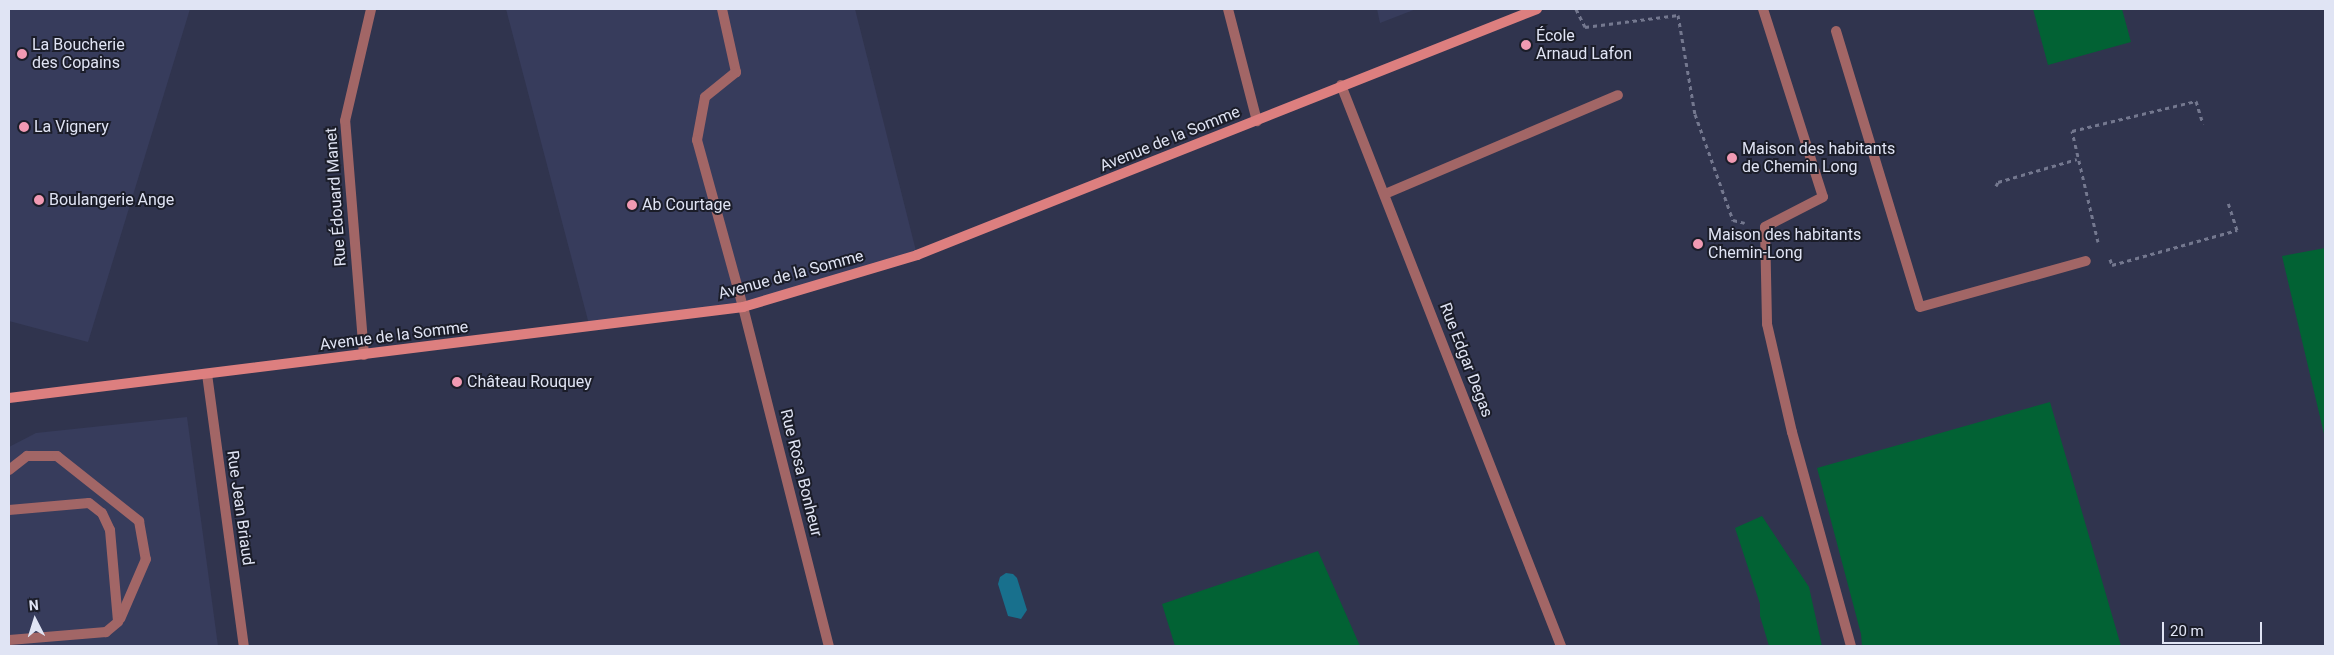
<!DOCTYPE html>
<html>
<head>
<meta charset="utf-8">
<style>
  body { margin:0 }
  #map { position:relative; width:2334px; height:655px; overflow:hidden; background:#30344e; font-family:Roboto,sans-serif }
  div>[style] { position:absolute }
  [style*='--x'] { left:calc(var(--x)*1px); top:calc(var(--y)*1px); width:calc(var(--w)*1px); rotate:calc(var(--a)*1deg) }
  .built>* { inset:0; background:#373c5c }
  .green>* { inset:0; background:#026234 }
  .water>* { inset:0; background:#18708d }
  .path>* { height:3px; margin-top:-1.5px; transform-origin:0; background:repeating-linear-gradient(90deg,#74788f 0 4px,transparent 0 8px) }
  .lane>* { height:10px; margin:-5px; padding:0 5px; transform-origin:5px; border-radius:5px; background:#a26666 }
  .street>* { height:10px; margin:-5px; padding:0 5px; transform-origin:5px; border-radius:5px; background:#a26666 }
  .secondary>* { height:10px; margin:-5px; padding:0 5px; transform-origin:5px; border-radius:5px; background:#dd7f7f }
  .dots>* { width:14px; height:14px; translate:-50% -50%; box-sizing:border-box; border:2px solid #1b1d29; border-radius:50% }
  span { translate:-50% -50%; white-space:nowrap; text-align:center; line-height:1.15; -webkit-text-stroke:4px #1b1d29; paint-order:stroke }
  .poi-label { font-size:16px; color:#e0e4f4 }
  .left { translate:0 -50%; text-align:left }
  .street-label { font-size:16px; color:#e0e4f4 }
  .frame { position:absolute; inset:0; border:10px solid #e0e4f4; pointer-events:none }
  .north { position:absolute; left:10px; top:595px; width:50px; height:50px; -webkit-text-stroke:4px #1b1d29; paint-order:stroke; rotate:355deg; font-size:14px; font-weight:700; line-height:20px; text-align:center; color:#e0e4f4 }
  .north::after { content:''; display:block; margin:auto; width:18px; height:22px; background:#e0e4f4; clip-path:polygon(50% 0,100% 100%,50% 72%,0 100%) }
  .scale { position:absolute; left:2162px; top:622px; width:100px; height:22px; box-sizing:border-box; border:2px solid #e0e4f4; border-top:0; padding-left:6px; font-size:15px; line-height:18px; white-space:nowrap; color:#e0e4f4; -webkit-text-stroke:4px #1b1d29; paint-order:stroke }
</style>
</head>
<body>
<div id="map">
  <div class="built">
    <i style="clip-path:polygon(9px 9px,190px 9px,88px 342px,9px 321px)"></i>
    <i style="clip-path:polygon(506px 9px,855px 9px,917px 255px,743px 307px,590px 328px)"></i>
    <i style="clip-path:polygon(1377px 9px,1416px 9px,1380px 23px)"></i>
    <i style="clip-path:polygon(187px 417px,218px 646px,9px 646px,9px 447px,36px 433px)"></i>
  </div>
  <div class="green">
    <i style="clip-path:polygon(2033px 9px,2122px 9px,2131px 42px,2048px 65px)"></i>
    <i style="clip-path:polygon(2325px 248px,2325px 438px,2282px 256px)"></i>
    <i style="clip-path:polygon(2050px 402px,2121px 646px,1862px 646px,1861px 634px,1817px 468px)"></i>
    <i style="clip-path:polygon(1762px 516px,1809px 587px,1822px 646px,1769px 646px,1760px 616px,1760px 604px,1735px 528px)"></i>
    <i style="clip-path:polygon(1318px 551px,1360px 646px,1175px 646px,1162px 604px)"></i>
  </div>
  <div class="water">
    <i style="clip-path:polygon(1006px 573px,1013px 574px,1017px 578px,1027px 610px,1021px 619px,1008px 616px,998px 584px,1000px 577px)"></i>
  </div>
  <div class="path">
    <i style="--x:1576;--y:9;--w:20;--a:63"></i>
    <i style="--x:1585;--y:27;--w:94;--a:-7.4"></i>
    <i style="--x:1678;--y:15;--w:100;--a:80.3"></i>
    <i style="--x:1695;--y:114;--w:113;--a:70.3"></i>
    <i style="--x:1733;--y:220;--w:12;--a:14"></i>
    <i style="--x:1996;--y:186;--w:4;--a:-63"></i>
    <i style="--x:1998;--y:182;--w:82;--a:-16.2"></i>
    <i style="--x:2098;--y:242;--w:114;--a:-103.2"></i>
    <i style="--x:2072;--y:131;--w:128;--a:-13.6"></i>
    <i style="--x:2196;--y:101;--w:24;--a:73"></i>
    <i style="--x:2110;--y:259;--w:6;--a:72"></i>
    <i style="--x:2112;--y:265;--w:130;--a:-15.6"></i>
    <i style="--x:2237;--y:230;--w:28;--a:-108"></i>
  </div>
  <div class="lane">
    <i style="--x:722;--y:9;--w:65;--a:77.5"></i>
    <i style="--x:736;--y:72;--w:40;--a:141"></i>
    <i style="--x:705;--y:97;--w:44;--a:100.5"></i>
    <i style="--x:697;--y:140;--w:173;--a:74.6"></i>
    <i style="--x:1836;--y:31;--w:288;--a:73.1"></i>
    <i style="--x:1920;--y:307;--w:172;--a:-15.5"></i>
    <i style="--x:1385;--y:194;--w:253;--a:-23"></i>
    <i style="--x:9;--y:470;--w:23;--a:-38"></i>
    <i style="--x:27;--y:456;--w:30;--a:0"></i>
    <i style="--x:57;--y:456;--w:105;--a:38.4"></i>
    <i style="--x:139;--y:521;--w:39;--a:80"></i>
    <i style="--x:146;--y:559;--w:65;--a:113.4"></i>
    <i style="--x:9;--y:510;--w:80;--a:-5"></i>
    <i style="--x:89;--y:503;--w:16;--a:38"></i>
    <i style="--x:102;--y:513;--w:19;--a:65"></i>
    <i style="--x:110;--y:530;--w:92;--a:85"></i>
    <i style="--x:118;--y:622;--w:16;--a:140"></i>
    <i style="--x:106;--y:632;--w:97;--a:175.3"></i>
  </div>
  <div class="street">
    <i style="--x:1228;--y:9;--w:116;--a:75.5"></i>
    <i style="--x:1763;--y:9;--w:197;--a:72.3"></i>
    <i style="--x:1823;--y:197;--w:65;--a:152.7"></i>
    <i style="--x:1765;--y:227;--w:97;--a:88.8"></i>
    <i style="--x:1767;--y:324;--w:111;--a:77"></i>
    <i style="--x:1792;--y:432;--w:222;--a:74.6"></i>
    <i style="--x:1341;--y:85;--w:603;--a:68.59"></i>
    <i style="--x:743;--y:307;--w:350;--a:75.8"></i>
    <i style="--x:364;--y:355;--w:235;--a:-94.6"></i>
    <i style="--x:345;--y:121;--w:115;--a:-76.9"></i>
    <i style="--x:207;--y:374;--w:275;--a:82.3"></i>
  </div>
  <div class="secondary">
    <i style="--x:9;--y:398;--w:740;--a:-7.07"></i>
    <i style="--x:743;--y:307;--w:182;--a:-16.6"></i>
    <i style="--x:917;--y:255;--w:667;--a:-21.64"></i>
  </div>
  <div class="dots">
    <i style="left:1526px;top:45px;background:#f19ab3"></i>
    <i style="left:22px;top:54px;background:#f19ab3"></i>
    <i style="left:24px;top:127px;background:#f19ab3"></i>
    <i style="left:1732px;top:158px;background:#f19ab3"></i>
    <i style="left:39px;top:200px;background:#f19ab3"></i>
    <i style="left:632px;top:205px;background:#f19ab3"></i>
    <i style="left:1698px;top:244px;background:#f19ab3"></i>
    <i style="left:457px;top:382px;background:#f19ab3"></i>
  </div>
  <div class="poi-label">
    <span class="left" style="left:1536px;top:45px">École<br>Arnaud Lafon</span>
    <span class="left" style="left:32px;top:54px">La Boucherie<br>des Copains</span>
    <span class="left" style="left:34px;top:127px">La Vignery</span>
    <span class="left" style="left:1742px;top:158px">Maison des habitants<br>de Chemin Long</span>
    <span class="left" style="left:49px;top:200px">Boulangerie Ange</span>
    <span class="left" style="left:642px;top:205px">Ab Courtage</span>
    <span class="left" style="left:1708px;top:244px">Maison des habitants<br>Chemin-Long</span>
    <span class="left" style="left:467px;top:382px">Château Rouquey</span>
  </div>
  <div class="street-label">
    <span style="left:1170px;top:139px;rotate:-22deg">Avenue de la Somme</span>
    <span style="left:336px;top:197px;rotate:-94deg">Rue Édouard Manet</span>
    <span style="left:791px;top:275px;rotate:-15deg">Avenue de la Somme</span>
    <span style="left:394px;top:336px;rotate:-7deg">Avenue de la Somme</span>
    <span style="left:1466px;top:360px;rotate:69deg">Rue Edgar Degas</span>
    <span style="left:801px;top:473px;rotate:76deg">Rue Rosa Bonheur</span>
    <span style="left:240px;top:508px;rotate:82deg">Rue Jean Briaud</span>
  </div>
  <div class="frame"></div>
  <div class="north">N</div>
  <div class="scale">20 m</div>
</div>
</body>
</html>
